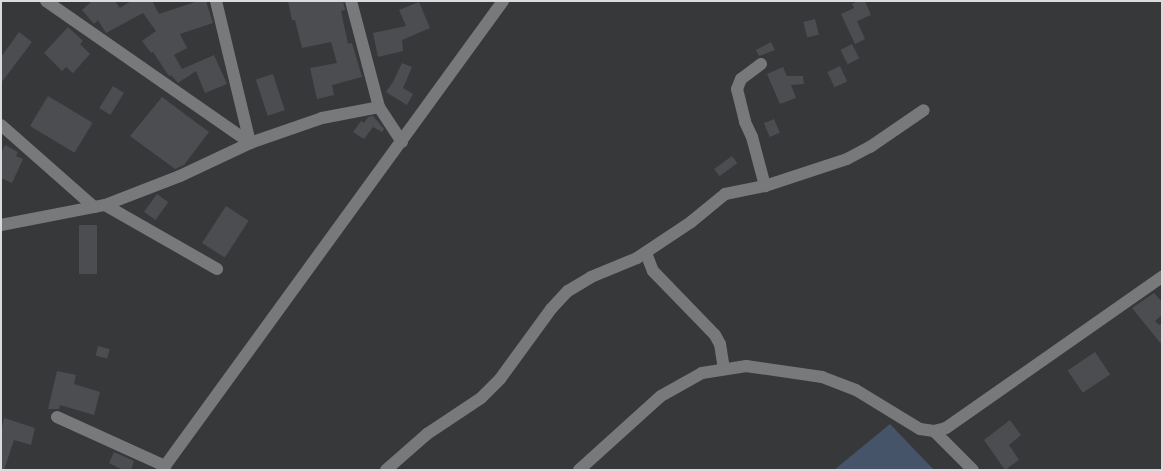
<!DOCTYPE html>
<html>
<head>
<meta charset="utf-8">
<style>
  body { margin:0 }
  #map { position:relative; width:1163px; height:471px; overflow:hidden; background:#36383a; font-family:Barlow,sans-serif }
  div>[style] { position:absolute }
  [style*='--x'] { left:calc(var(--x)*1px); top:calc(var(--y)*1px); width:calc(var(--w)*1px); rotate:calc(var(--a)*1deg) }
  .green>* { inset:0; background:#465469 }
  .building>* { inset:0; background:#4c4d50; transform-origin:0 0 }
  .minor>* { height:12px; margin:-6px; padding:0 6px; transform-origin:6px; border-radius:6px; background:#77797b }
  span { translate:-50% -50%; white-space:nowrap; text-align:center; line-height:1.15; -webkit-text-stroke:5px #36383a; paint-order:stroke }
  .frame { position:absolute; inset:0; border:2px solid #dadbdc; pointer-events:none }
</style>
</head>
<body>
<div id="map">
  <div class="green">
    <i style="clip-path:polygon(890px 424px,934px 470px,834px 470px)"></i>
  </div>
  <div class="building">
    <i style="clip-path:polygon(92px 1px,115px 1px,120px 8px,131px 1px,152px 1px,159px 14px,198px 1px,206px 1px,213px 23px,180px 34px,187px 48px,174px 55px,182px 69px,214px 55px,227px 84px,205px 93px,196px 71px,178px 83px,171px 75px,169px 76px,153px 52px,151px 53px,142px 41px,156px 31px,143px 13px,106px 33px,98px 20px,94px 24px,82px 10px)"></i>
    <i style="clip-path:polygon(288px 1px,343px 1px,345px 10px,341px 11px,348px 44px,352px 43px,362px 77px,332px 85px,334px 95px,317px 99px,310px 68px,337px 63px,331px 42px,302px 48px,295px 20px,292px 20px)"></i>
    <i style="clip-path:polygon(858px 1px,865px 1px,871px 15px,857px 21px,865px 39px,855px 44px,841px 14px,854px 8px,852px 4px)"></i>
    <i style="clip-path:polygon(419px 2px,430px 28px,402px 40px,403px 51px,378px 57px,373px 33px,406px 26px,399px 10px)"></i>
    <i style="left:815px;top:19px;width:16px;height:12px;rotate:76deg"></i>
    <i style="clip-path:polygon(68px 27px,83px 41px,80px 44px,90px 54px,73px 73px,66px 67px,62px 71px,44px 53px)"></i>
    <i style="clip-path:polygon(19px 32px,32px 42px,1px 83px,1px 57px)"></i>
    <i style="clip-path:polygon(771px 42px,775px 50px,759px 56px,756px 50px)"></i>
    <i style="left:852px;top:44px;width:16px;height:13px;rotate:63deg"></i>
    <i style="clip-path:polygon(402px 63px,412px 67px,403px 88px,413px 94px,407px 105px,386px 92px,393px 82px)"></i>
    <i style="left:840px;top:66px;width:17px;height:14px;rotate:65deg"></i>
    <i style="clip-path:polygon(783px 67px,787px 76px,803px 76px,804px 84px,791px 85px,796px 98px,780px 104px,767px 74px)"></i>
    <i style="left:273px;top:74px;width:38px;height:18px;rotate:72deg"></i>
    <i style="left:113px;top:86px;width:13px;height:26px;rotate:32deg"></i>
    <i style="left:48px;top:96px;width:52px;height:35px;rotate:31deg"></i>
    <i style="clip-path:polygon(162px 97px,209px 132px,184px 165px,175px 169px,130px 136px)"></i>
    <i style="clip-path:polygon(373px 116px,384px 129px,382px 132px,373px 127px,364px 139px,353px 132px,361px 121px,364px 123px,368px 117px)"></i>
    <i style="left:774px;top:119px;width:15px;height:11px;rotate:67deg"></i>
    <i style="clip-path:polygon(5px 145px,18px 152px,16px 156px,23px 159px,12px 183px,1px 178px,1px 153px)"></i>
    <i style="left:732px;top:156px;width:9px;height:22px;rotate:54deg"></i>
    <i style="left:157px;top:194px;width:14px;height:22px;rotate:36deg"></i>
    <i style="left:226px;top:206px;width:27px;height:44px;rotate:33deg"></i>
    <i style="left:79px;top:225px;width:18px;height:49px"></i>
    <i style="clip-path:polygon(1154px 293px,1162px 302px,1162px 315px,1155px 321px,1159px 325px,1162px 323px,1162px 345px,1132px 308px)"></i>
    <i style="left:98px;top:346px;width:12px;height:10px;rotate:14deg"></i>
    <i style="left:1095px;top:352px;width:27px;height:33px;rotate:56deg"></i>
    <i style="clip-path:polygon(57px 371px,76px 375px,74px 384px,100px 392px,94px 415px,60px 405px,59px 409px,48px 409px)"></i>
    <i style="clip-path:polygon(4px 418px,35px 428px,31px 445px,14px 440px,4px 470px,1px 470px,1px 432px)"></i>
    <i style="clip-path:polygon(1010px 420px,1021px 435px,1009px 445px,1019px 460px,1005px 470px,984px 440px)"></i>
    <i style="clip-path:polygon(114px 452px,134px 461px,131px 470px,123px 470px,109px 463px)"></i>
  </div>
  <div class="minor">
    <i style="--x:46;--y:1;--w:249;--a:34.8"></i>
    <i style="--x:216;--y:1;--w:146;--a:76.5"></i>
    <i style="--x:351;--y:1;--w:110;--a:75.2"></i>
    <i style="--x:379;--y:107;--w:42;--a:56.7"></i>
    <i style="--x:761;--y:64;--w:25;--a:143"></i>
    <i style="--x:741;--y:79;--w:11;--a:112"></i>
    <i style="--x:737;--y:89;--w:34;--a:76"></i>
    <i style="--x:745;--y:122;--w:17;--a:65"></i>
    <i style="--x:752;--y:137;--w:51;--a:75.1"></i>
    <i style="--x:1;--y:125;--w:124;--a:41.4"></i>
    <i style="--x:105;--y:205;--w:129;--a:29.7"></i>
    <i style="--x:1;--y:225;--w:106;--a:-10.9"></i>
    <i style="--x:105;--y:205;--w:80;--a:-21.1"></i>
    <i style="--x:180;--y:176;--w:77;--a:-25.2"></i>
    <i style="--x:250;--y:143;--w:76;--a:-19.1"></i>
    <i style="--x:322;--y:118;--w:58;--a:-10.9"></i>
    <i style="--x:646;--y:253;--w:19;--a:69"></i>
    <i style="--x:653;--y:271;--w:89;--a:45.9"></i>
    <i style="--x:715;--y:335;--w:10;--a:61"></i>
    <i style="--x:720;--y:344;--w:24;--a:81"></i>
    <i style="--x:57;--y:417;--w:119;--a:24.4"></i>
    <i style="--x:934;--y:431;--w:55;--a:45"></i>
    <i style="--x:162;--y:470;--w:580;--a:-53.98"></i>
    <i style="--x:386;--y:470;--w:55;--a:-41.3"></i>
    <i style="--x:427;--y:434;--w:65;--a:-33.7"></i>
    <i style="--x:481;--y:398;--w:27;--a:-45"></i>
    <i style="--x:500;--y:379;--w:87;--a:-53.9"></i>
    <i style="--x:551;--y:309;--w:25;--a:-47"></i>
    <i style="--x:568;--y:291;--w:27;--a:-31"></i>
    <i style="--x:591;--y:277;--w:50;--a:-22.4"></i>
    <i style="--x:637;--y:258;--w:65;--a:-33.7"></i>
    <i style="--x:691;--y:222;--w:44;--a:-39.5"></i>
    <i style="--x:725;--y:194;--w:41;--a:-11.3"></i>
    <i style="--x:765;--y:186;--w:86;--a:-18.2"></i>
    <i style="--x:847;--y:159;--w:26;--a:-28"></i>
    <i style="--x:870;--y:147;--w:65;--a:-34.4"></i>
    <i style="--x:579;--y:470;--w:110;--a:-42.1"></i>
    <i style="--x:661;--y:396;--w:47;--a:-29.3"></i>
    <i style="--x:702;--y:373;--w:45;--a:-9"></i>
    <i style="--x:746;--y:366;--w:77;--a:8.2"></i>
    <i style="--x:822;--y:377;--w:36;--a:21"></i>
    <i style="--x:856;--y:390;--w:75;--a:31.4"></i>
    <i style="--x:920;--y:429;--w:14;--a:8"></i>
    <i style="--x:934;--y:431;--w:12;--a:-14"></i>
    <i style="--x:946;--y:428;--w:264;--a:-35"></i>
  </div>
  <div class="frame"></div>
</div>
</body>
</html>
